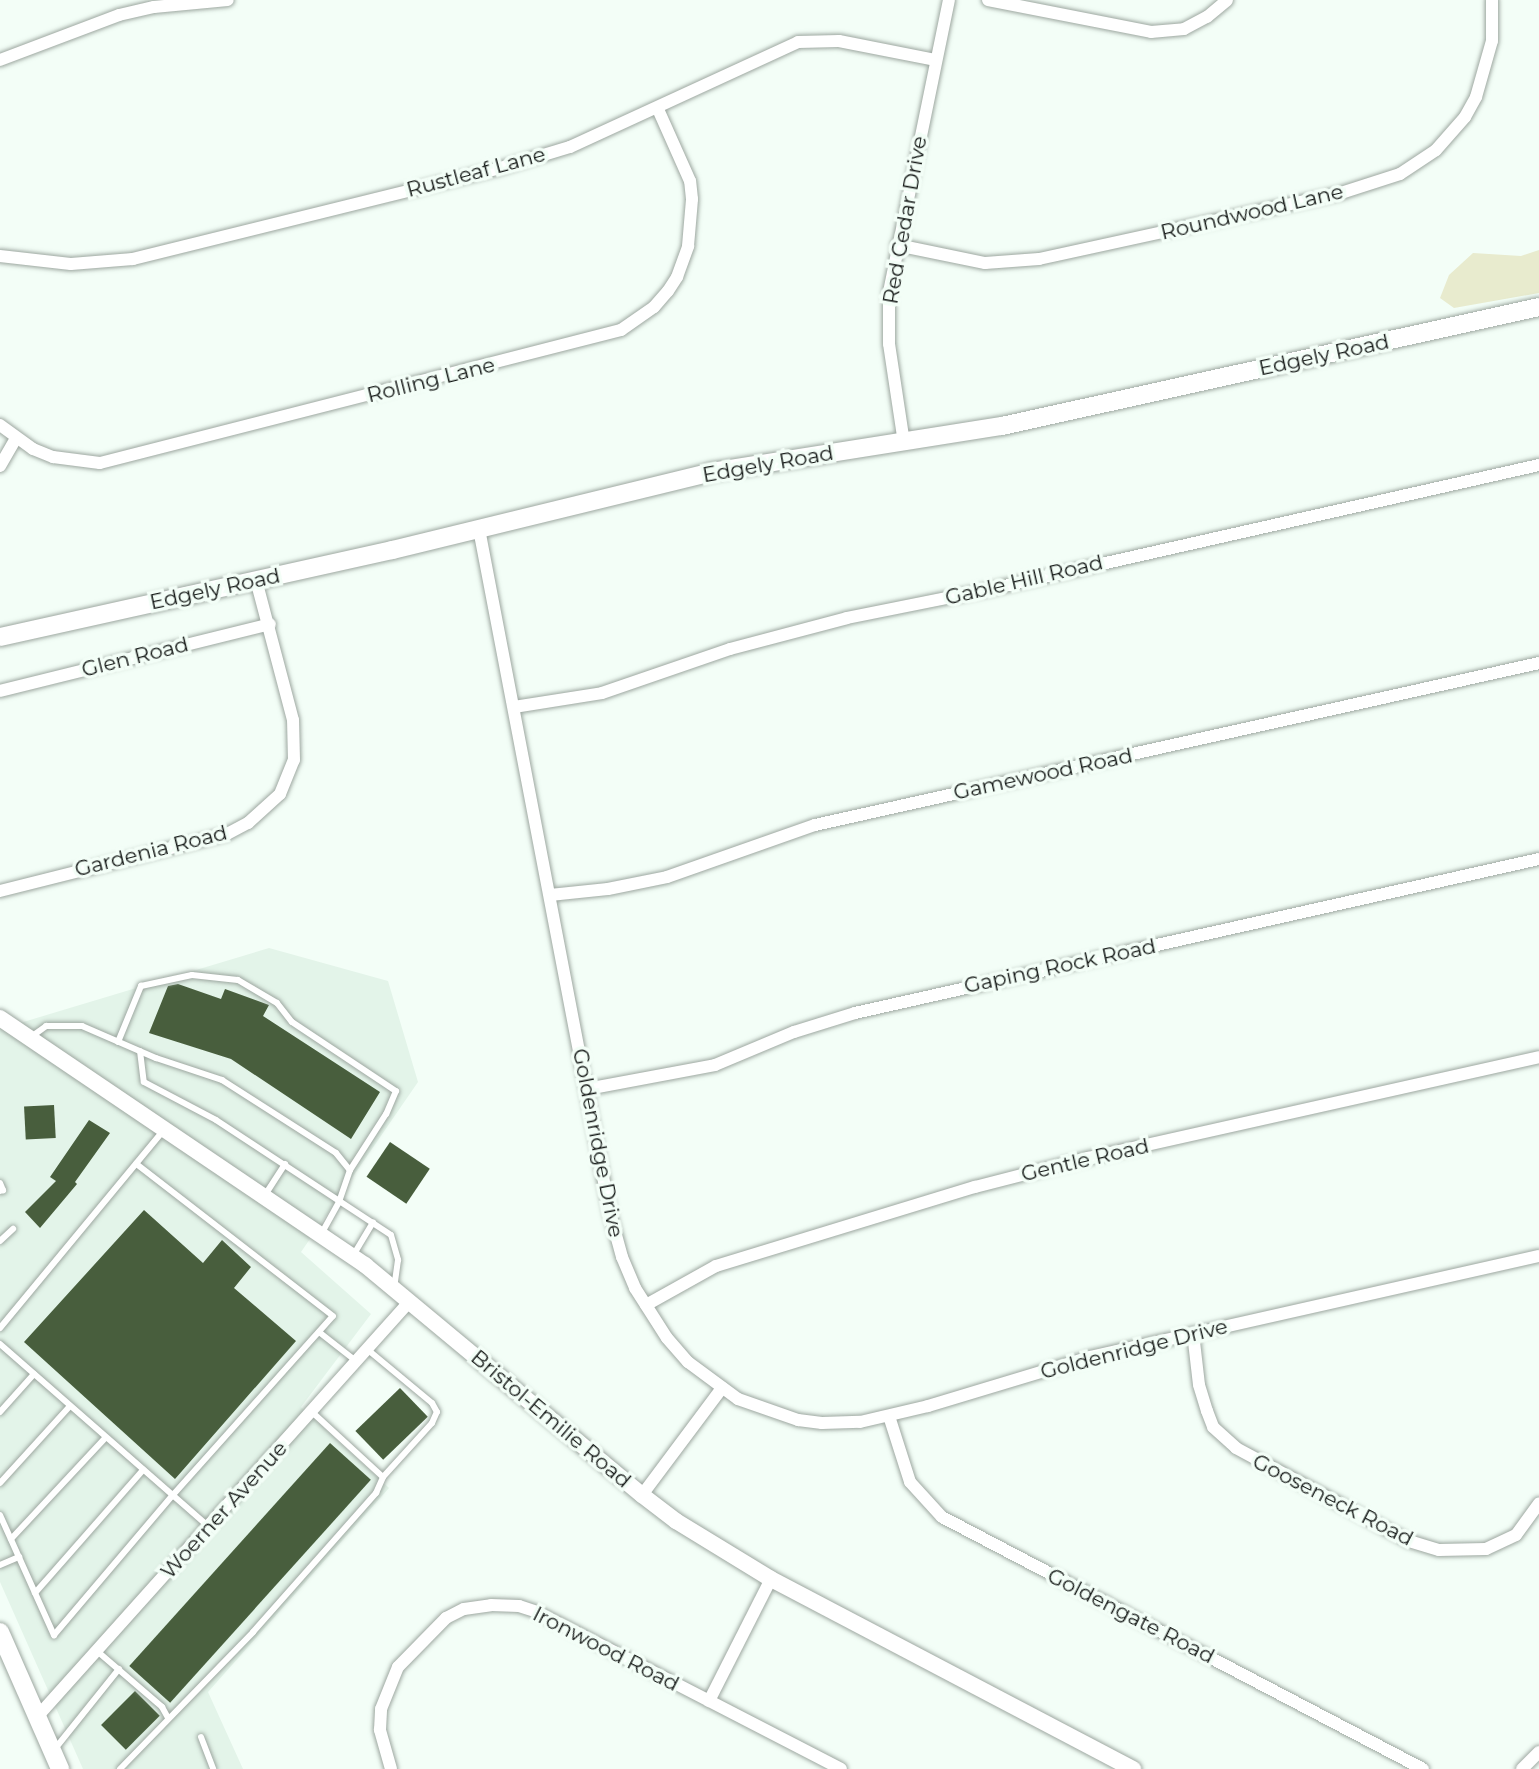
<!DOCTYPE html>
<html>
<head>
<meta charset="utf-8">
<style>
  body { margin:0 }
  #map { position:relative; width:1539px; height:1769px; overflow:hidden; background:#f3fef7; font-family:Montserrat,sans-serif }
  div>[style] { position:absolute }
  [style*='--x'] { left:calc(var(--x)*1px); top:calc(var(--y)*1px); width:calc(var(--w)*1px); rotate:calc(var(--a)*1deg) }
  .built>* { inset:0; background:#e3f4e9 }
  .green>* { inset:0; background:#e8ebce }
  .building>* { inset:0; background:#485e3d; transform-origin:0 0 }
  .roads { filter:drop-shadow(0 0 2px #9da7a0) drop-shadow(0 0 2px #9da7a0) }
  .service>* { height:6px; margin:-3px; padding:0 3px; transform-origin:3px; border-radius:3px; background:#fff }
  .minor>* { height:12px; margin:-6px; padding:0 6px; transform-origin:6px; border-radius:6px; background:#fff }
  .tertiary>* { height:16px; margin:-8px; padding:0 8px; transform-origin:8px; border-radius:8px; background:#fff }
  .secondary>* { height:18px; margin:-9px; padding:0 9px; transform-origin:9px; border-radius:9px; background:#fff }
  span { translate:-50% -50%; white-space:nowrap; text-align:center; line-height:1.15; -webkit-text-stroke:7px #f3fef7; paint-order:stroke }
  .street-label { font-size:21px; color:#141816 }
</style>
</head>
<body>
<div id="map">
  <div class="built">
    <i style="clip-path:polygon(269px 948px,388px 981px,418px 1082px,301px 1252px,371px 1314px,301px 1407px,389px 1488px,208px 1692px,243px 1769px,83px 1769px,0 1582px,0 1029px)"></i>
  </div>
  <div class="green">
    <i style="clip-path:polygon(1539px 250px,1539px 293px,1454px 308px,1440px 298px,1449px 275px,1473px 253px,1521px 256px)"></i>
  </div>
  <div class="building">
    <i style="clip-path:polygon(178px 984px,221px 999px,225px 989px,269px 1005px,263px 1016px,380px 1092px,351px 1139px,231px 1059px,149px 1033px,168px 986px)"></i>
    <i style="left:54px;top:1105px;width:33px;height:30px;rotate:87deg"></i>
    <i style="clip-path:polygon(89px 1120px,110px 1133px,75px 1182px,77px 1184px,40px 1228px,25px 1212px,56px 1181px,50px 1177px)"></i>
    <i style="left:390px;top:1142px;width:48px;height:42px;rotate:34deg"></i>
    <i style="clip-path:polygon(144px 1210px,203px 1263px,222px 1240px,251px 1267px,234px 1288px,296px 1341px,175px 1479px,24px 1342px)"></i>
    <i style="left:400px;top:1388px;width:40px;height:62px;rotate:46deg"></i>
    <i style="left:330px;top:1443px;width:55px;height:300px;rotate:42deg"></i>
    <i style="left:135px;top:1691px;width:35px;height:48px;rotate:45deg"></i>
  </div>
  <div class="roads">
    <div class="service">
      <i style="--x:31;--y:1037;--w:19;--a:-36"></i>
      <i style="--x:46;--y:1026;--w:36;--a:0"></i>
      <i style="--x:82;--y:1026;--w:81;--a:23.4"></i>
      <i style="--x:156;--y:1058;--w:70;--a:18.4"></i>
      <i style="--x:222;--y:1080;--w:135;--a:32.6"></i>
      <i style="--x:336;--y:1153;--w:22;--a:51"></i>
      <i style="--x:350;--y:1170;--w:34;--a:109"></i>
      <i style="--x:339;--y:1202;--w:37;--a:119"></i>
      <i style="--x:118;--y:1042;--w:61;--a:-67.7"></i>
      <i style="--x:141;--y:986;--w:52;--a:-12.2"></i>
      <i style="--x:192;--y:975;--w:46;--a:6.2"></i>
      <i style="--x:238;--y:980;--w:45;--a:30.5"></i>
      <i style="--x:277;--y:1003;--w:24;--a:52"></i>
      <i style="--x:292;--y:1022;--w:125;--a:33.6"></i>
      <i style="--x:396;--y:1091;--w:25;--a:113"></i>
      <i style="--x:386;--y:1114;--w:67;--a:122.7"></i>
      <i style="--x:140;--y:1051;--w:31;--a:83"></i>
      <i style="--x:144;--y:1082;--w:81;--a:27.8"></i>
      <i style="--x:216;--y:1120;--w:209;--a:33.3"></i>
      <i style="--x:391;--y:1235;--w:26;--a:74"></i>
      <i style="--x:398;--y:1260;--w:28;--a:98"></i>
      <i style="--x:0;--y:1183;--w:8;--a:67"></i>
      <i style="--x:3;--y:1190;--w:3;--a:162"></i>
      <i style="--x:265;--y:1195;--w:37;--a:-57"></i>
      <i style="--x:0;--y:1241;--w:18;--a:-43"></i>
      <i style="--x:354;--y:1254;--w:37;--a:-59"></i>
      <i style="--x:0;--y:1328;--w:257;--a:-50.4"></i>
      <i style="--x:319;--y:1332;--w:47;--a:38.1"></i>
      <i style="--x:0;--y:1344;--w:278;--a:41.2"></i>
      <i style="--x:0;--y:1412;--w:51;--a:-48.2"></i>
      <i style="--x:312;--y:1412;--w:96;--a:42.5"></i>
      <i style="--x:0;--y:1483;--w:104;--a:-47.7"></i>
      <i style="--x:0;--y:1515;--w:132;--a:65.8"></i>
      <i style="--x:54;--y:1635;--w:182;--a:-49.7"></i>
      <i style="--x:172;--y:1496;--w:241;--a:-48.2"></i>
      <i style="--x:333;--y:1316;--w:249;--a:-142.3"></i>
      <i style="--x:11;--y:1539;--w:139;--a:-47"></i>
      <i style="--x:0;--y:1565;--w:21;--a:-23"></i>
      <i style="--x:35;--y:1593;--w:164;--a:-48.7"></i>
      <i style="--x:97;--y:1651;--w:86;--a:40.7"></i>
      <i style="--x:162;--y:1707;--w:13;--a:61"></i>
      <i style="--x:201;--y:1737;--w:34;--a:69"></i>
      <i style="--x:54;--y:1750;--w:104;--a:-51.3"></i>
      <i style="--x:120;--y:1769;--w:191;--a:-45.8"></i>
      <i style="--x:253;--y:1632;--w:186;--a:-48.5"></i>
      <i style="--x:376;--y:1493;--w:17;--a:-66"></i>
      <i style="--x:383;--y:1477;--w:73;--a:-47.8"></i>
      <i style="--x:432;--y:1423;--w:12;--a:-66"></i>
      <i style="--x:437;--y:1412;--w:10;--a:-119"></i>
      <i style="--x:432;--y:1403;--w:85;--a:-140.3"></i>
    </div>
    <div class="minor">
      <i style="--x:988;--y:0;--w:166;--a:11.1"></i>
      <i style="--x:1151;--y:32;--w:33;--a:-5"></i>
      <i style="--x:1184;--y:29;--w:26;--a:-28"></i>
      <i style="--x:1207;--y:17;--w:26;--a:-40"></i>
      <i style="--x:0;--y:60;--w:127;--a:-20.7"></i>
      <i style="--x:119;--y:15;--w:36;--a:-13"></i>
      <i style="--x:154;--y:7;--w:74;--a:-5.4"></i>
      <i style="--x:897;--y:245;--w:90;--a:11.6"></i>
      <i style="--x:985;--y:263;--w:54;--a:-4.2"></i>
      <i style="--x:1039;--y:259;--w:309;--a:-12.3"></i>
      <i style="--x:1341;--y:193;--w:62;--a:-17.9"></i>
      <i style="--x:1400;--y:174;--w:43;--a:-33.7"></i>
      <i style="--x:1436;--y:150;--w:44;--a:-48.7"></i>
      <i style="--x:1465;--y:117;--w:23;--a:-61"></i>
      <i style="--x:1476;--y:97;--w:58;--a:-74.1"></i>
      <i style="--x:1492;--y:41;--w:41;--a:-90"></i>
      <i style="--x:0;--y:256;--w:71;--a:6.4"></i>
      <i style="--x:71;--y:264;--w:62;--a:-4.6"></i>
      <i style="--x:133;--y:259;--w:375;--a:-13.9"></i>
      <i style="--x:497;--y:169;--w:76;--a:-16.8"></i>
      <i style="--x:570;--y:147;--w:251;--a:-24.7"></i>
      <i style="--x:798;--y:42;--w:41;--a:-1.4"></i>
      <i style="--x:839;--y:41;--w:99;--a:11.1"></i>
      <i style="--x:0;--y:425;--w:41;--a:36"></i>
      <i style="--x:33;--y:449;--w:22;--a:22"></i>
      <i style="--x:53;--y:457;--w:47;--a:7.3"></i>
      <i style="--x:100;--y:463;--w:538;--a:-14.32"></i>
      <i style="--x:621;--y:330;--w:40;--a:-34.9"></i>
      <i style="--x:654;--y:307;--w:21;--a:-49"></i>
      <i style="--x:668;--y:291;--w:17;--a:-57"></i>
      <i style="--x:677;--y:277;--w:33;--a:-70"></i>
      <i style="--x:688;--y:246;--w:47;--a:-85.1"></i>
      <i style="--x:692;--y:199;--w:18;--a:-96"></i>
      <i style="--x:690;--y:181;--w:79;--a:-114"></i>
      <i style="--x:904;--y:443;--w:100;--a:-98.6"></i>
      <i style="--x:889;--y:344;--w:52;--a:-90"></i>
      <i style="--x:889;--y:292;--w:298;--a:-78.4"></i>
      <i style="--x:0;--y:466;--w:32;--a:-60"></i>
      <i style="--x:479;--y:529;--w:696;--a:79.16"></i>
      <i style="--x:610;--y:1213;--w:46;--a:74.7"></i>
      <i style="--x:622;--y:1257;--w:34;--a:67"></i>
      <i style="--x:635;--y:1288;--w:59;--a:57.4"></i>
      <i style="--x:667;--y:1338;--w:32;--a:49"></i>
      <i style="--x:688;--y:1362;--w:62;--a:36.5"></i>
      <i style="--x:738;--y:1399;--w:64;--a:19.3"></i>
      <i style="--x:798;--y:1420;--w:24;--a:7"></i>
      <i style="--x:822;--y:1423;--w:38;--a:-2"></i>
      <i style="--x:860;--y:1422;--w:70;--a:-13.2"></i>
      <i style="--x:928;--y:1406;--w:169;--a:-16.8"></i>
      <i style="--x:1090;--y:1357;--w:460;--a:-12.7"></i>
      <i style="--x:0;--y:691;--w:278;--a:-13.9"></i>
      <i style="--x:514;--y:707;--w:89;--a:-9"></i>
      <i style="--x:602;--y:693;--w:135;--a:-19"></i>
      <i style="--x:730;--y:649;--w:121;--a:-14.8"></i>
      <i style="--x:847;--y:618;--w:147;--a:-11.4"></i>
      <i style="--x:991;--y:589;--w:562;--a:-12.75"></i>
      <i style="--x:0;--y:891;--w:234;--a:-14.1"></i>
      <i style="--x:227;--y:834;--w:24;--a:-28"></i>
      <i style="--x:248;--y:823;--w:43;--a:-42.2"></i>
      <i style="--x:280;--y:794;--w:37;--a:-68"></i>
      <i style="--x:294;--y:760;--w:40;--a:-91.4"></i>
      <i style="--x:293;--y:720;--w:145;--a:-104.8"></i>
      <i style="--x:550;--y:895;--w:58;--a:-5.9"></i>
      <i style="--x:608;--y:889;--w:60;--a:-11.5"></i>
      <i style="--x:667;--y:877;--w:157;--a:-19.4"></i>
      <i style="--x:815;--y:825;--w:742;--a:-12.61"></i>
      <i style="--x:587;--y:1089;--w:130;--a:-10.6"></i>
      <i style="--x:715;--y:1065;--w:86;--a:-22.7"></i>
      <i style="--x:794;--y:1032;--w:64;--a:-17.3"></i>
      <i style="--x:855;--y:1013;--w:701;--a:-12.69"></i>
      <i style="--x:646;--y:1305;--w:80;--a:-29.1"></i>
      <i style="--x:716;--y:1266;--w:271;--a:-17"></i>
      <i style="--x:975;--y:1187;--w:117;--a:-14.4"></i>
      <i style="--x:1088;--y:1158;--w:462;--a:-12.6"></i>
      <i style="--x:1193;--y:1333;--w:52;--a:83.4"></i>
      <i style="--x:1199;--y:1385;--w:27;--a:73"></i>
      <i style="--x:1207;--y:1411;--w:17;--a:69"></i>
      <i style="--x:1213;--y:1427;--w:31;--a:42"></i>
      <i style="--x:1236;--y:1448;--w:196;--a:28.3"></i>
      <i style="--x:1409;--y:1541;--w:31;--a:17"></i>
      <i style="--x:1439;--y:1550;--w:47;--a:-1.2"></i>
      <i style="--x:1486;--y:1549;--w:33;--a:-25"></i>
      <i style="--x:1516;--y:1535;--w:39;--a:-54"></i>
      <i style="--x:889;--y:1416;--w:69;--a:72.3"></i>
      <i style="--x:910;--y:1482;--w:47;--a:47.6"></i>
      <i style="--x:942;--y:1517;--w:543;--a:27.65"></i>
      <i style="--x:642;--y:1495;--w:134;--a:-53.2"></i>
      <i style="--x:709;--y:1701;--w:137;--a:-63.1"></i>
      <i style="--x:37;--y:1717;--w:559;--a:-48.12"></i>
      <i style="--x:391;--y:1769;--w:41;--a:-105.8"></i>
      <i style="--x:380;--y:1730;--w:21;--a:-87"></i>
      <i style="--x:381;--y:1709;--w:45;--a:-68"></i>
      <i style="--x:398;--y:1667;--w:69;--a:-45.6"></i>
      <i style="--x:446;--y:1618;--w:20;--a:-27"></i>
      <i style="--x:464;--y:1609;--w:27;--a:-8"></i>
      <i style="--x:491;--y:1605;--w:28;--a:2"></i>
      <i style="--x:519;--y:1606;--w:19;--a:18"></i>
      <i style="--x:537;--y:1612;--w:342;--a:27.3"></i>
      <i style="--x:1522;--y:1769;--w:24;--a:-45"></i>
    </div>
    <div class="tertiary">
      <i style="--x:0;--y:1018;--w:441;--a:34.1"></i>
      <i style="--x:365;--y:1265;--w:360;--a:39.7"></i>
      <i style="--x:642;--y:1495;--w:43;--a:37.4"></i>
      <i style="--x:676;--y:1521;--w:111;--a:31.4"></i>
      <i style="--x:771;--y:1579;--w:409;--a:27.7"></i>
    </div>
    <div class="secondary">
      <i style="--x:0;--y:637;--w:402;--a:-12.5"></i>
      <i style="--x:392;--y:550;--w:328;--a:-13.7"></i>
      <i style="--x:711;--y:472;--w:295;--a:-9"></i>
      <i style="--x:1002;--y:426;--w:550;--a:-12.49"></i>
      <i style="--x:0;--y:1632;--w:150;--a:66.3"></i>
    </div>
  </div>
  <div class="street-label">
    <span style="left:476px;top:172px;rotate:-15deg">Rustleaf Lane</span>
    <span style="left:1252px;top:212px;rotate:-13deg">Roundwood Lane</span>
    <span style="left:905px;top:220px;rotate:-80deg">Red Cedar Drive</span>
    <span style="left:1324px;top:355px;rotate:-12deg">Edgely Road</span>
    <span style="left:431px;top:380px;rotate:-14deg">Rolling Lane</span>
    <span style="left:768px;top:464px;rotate:-10deg">Edgely Road</span>
    <span style="left:1024px;top:580px;rotate:-13deg">Gable Hill Road</span>
    <span style="left:215px;top:589px;rotate:-12deg">Edgely Road</span>
    <span style="left:135px;top:657px;rotate:-14deg">Glen Road</span>
    <span style="left:1043px;top:774px;rotate:-12deg">Gamewood Road</span>
    <span style="left:151px;top:851px;rotate:-14deg">Gardenia Road</span>
    <span style="left:1060px;top:966px;rotate:-12deg">Gaping Rock Road</span>
    <span style="left:598px;top:1143px;rotate:79deg">Goldenridge Drive</span>
    <span style="left:1085px;top:1160px;rotate:-13deg">Gentle Road</span>
    <span style="left:1134px;top:1349px;rotate:-14deg">Goldenridge Drive</span>
    <span style="left:551px;top:1419px;rotate:40deg">Bristol-Emilie Road</span>
    <span style="left:1333px;top:1500px;rotate:27deg">Gooseneck Road</span>
    <span style="left:224px;top:1510px;rotate:-48deg">Woerner Avenue</span>
    <span style="left:1131px;top:1616px;rotate:27deg">Goldengate Road</span>
    <span style="left:606px;top:1649px;rotate:27deg">Ironwood Road</span>
  </div>
</div>
</body>
</html>
